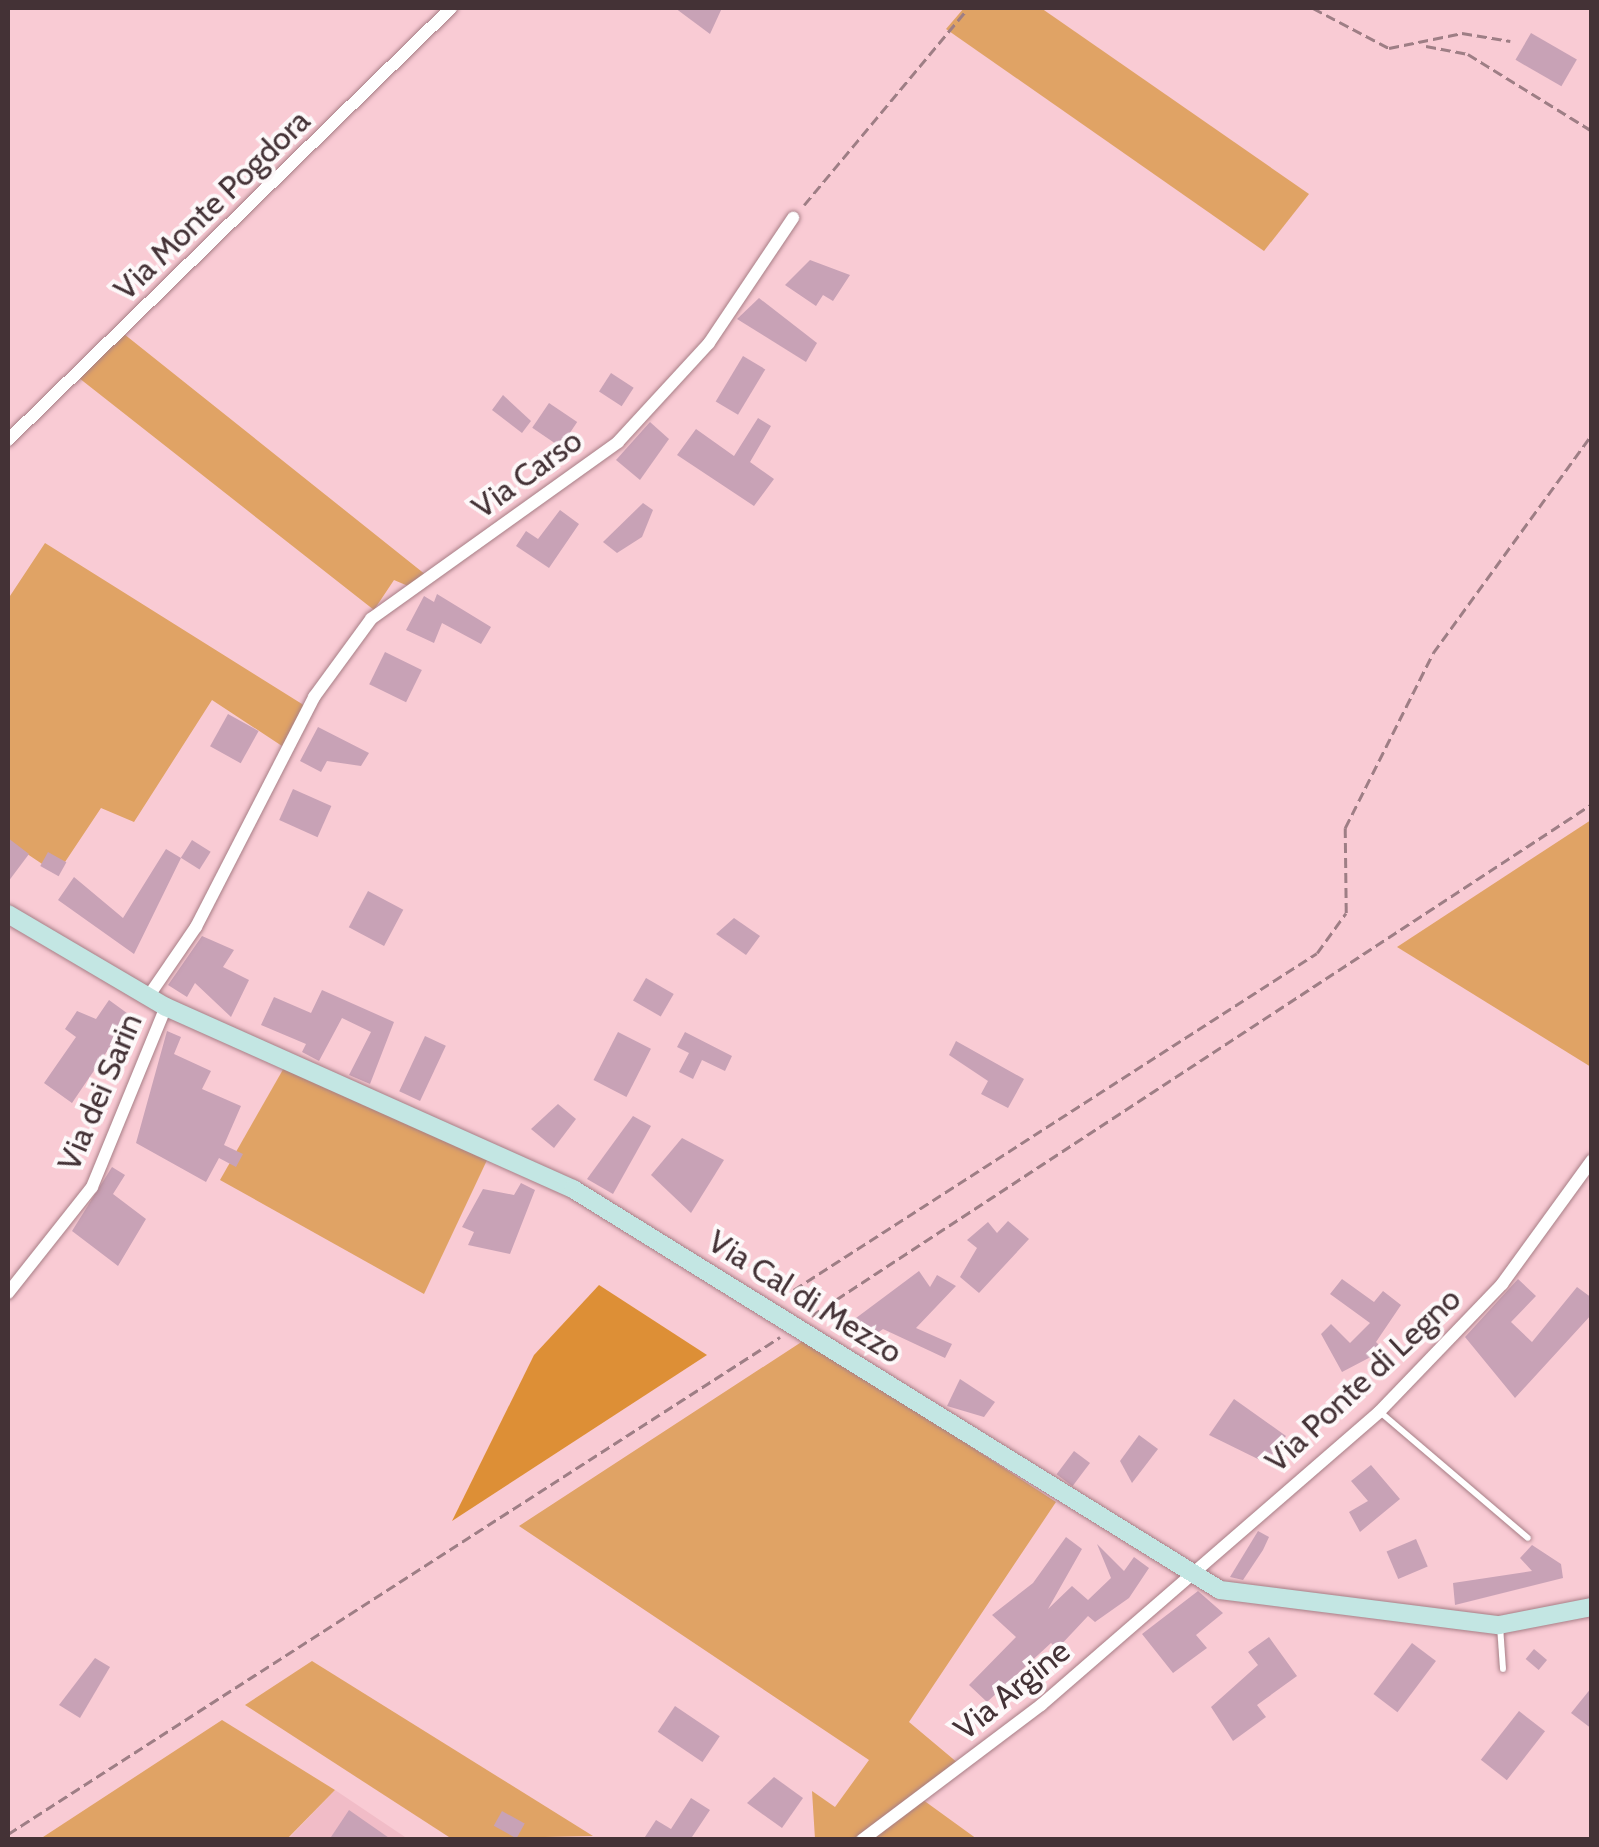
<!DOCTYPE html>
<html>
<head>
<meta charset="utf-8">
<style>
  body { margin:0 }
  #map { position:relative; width:1599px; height:1847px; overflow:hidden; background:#f9cbd4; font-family:Cabin,sans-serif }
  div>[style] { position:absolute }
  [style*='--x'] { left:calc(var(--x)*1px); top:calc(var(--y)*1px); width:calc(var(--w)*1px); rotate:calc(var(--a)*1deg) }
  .built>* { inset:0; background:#f1bcc7 }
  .green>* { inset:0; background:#e0a365 }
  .forest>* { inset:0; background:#dd8f36 }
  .building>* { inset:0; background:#c8a2b6; transform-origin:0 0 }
  .path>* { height:2.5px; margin-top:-1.25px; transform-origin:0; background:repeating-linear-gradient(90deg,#9e7e85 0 10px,transparent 0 15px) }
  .roads { filter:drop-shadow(0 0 2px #a77e86) drop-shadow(0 0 2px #a77e86) }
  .lane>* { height:6px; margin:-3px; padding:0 3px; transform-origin:3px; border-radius:3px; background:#fff }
  .street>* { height:12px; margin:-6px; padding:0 6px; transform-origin:6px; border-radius:6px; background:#fff }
  .secondary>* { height:18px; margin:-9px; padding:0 9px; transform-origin:9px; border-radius:9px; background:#c3e6e3 }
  span { translate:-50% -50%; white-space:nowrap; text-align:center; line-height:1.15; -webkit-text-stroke:8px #fdf8f9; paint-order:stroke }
  .street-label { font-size:32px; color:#443236 }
  .frame { position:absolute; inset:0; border:10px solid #443236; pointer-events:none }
</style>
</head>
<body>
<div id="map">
  <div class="built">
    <i style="clip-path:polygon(335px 1790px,408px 1839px,287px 1840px)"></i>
  </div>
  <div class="green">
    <i style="clip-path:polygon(964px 8px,1041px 8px,1309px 194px,1264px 251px,946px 29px)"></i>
    <i style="clip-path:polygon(124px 334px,426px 575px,408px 586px,394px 580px,374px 610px,79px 378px)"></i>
    <i style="clip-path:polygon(45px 543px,310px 709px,285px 748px,212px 700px,134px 822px,101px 808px,57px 874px,8px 841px,8px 599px)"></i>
    <i style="clip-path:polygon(1591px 820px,1591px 1067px,1397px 947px)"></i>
    <i style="clip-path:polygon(285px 1066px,488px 1158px,424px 1294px,220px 1180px)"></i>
    <i style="clip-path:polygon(806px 1339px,1056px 1502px,909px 1722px,965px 1769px,919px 1797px,977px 1839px,815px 1839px,812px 1791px,835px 1807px,869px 1760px,519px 1526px)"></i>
    <i style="clip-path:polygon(312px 1661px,593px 1836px,452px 1839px,245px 1705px)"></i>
    <i style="clip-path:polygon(222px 1720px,335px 1790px,287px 1839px,40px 1839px)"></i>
  </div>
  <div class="forest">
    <i style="clip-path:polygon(599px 1285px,707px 1355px,452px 1521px,534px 1355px)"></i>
  </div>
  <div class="building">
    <i style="clip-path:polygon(675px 8px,722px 8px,710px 34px)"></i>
    <i style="left:1531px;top:33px;width:53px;height:31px;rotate:30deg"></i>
    <i style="clip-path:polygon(810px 260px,850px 275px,833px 301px,823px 295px,816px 306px,785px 285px)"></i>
    <i style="clip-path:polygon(759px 298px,817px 343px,806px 362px,737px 319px)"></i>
    <i style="left:743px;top:356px;width:26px;height:53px;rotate:31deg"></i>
    <i style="left:611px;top:373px;width:27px;height:22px;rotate:33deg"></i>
    <i style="clip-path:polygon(503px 395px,531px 421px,522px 433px,492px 410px)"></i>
    <i style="left:549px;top:403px;width:34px;height:30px;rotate:34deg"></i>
    <i style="clip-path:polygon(758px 418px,771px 426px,750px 462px,774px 479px,754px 506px,677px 455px,696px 429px,734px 456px)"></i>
    <i style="clip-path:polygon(650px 422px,669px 439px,640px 480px,616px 460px)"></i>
    <i style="clip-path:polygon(643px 503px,653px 510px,642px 537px,617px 553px,603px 542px)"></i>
    <i style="clip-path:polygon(560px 510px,579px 524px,549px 568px,516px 546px,526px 531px,538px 539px)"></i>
    <i style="clip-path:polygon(437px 594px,491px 627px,481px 644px,442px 623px,434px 643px,406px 630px,424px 596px,434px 602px)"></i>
    <i style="left:385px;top:652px;width:41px;height:36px;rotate:26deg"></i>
    <i style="left:228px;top:714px;width:35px;height:37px;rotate:29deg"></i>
    <i style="clip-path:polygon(318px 727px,369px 753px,361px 766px,327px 761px,321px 772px,300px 761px)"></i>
    <i style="left:293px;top:789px;width:42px;height:34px;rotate:24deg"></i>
    <i style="clip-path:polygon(8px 838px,29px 854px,8px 882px)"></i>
    <i style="left:192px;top:840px;width:22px;height:21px;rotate:32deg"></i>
    <i style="clip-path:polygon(166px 849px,181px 858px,134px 954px,58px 900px,74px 877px,123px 918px)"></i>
    <i style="left:48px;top:852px;width:21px;height:16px;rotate:29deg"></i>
    <i style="left:368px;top:891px;width:40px;height:41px;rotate:28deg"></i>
    <i style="clip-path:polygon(734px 918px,760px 936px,746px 955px,716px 934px)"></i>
    <i style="clip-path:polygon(202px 936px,234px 950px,223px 967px,249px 980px,231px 1017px,195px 983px,187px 997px,168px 985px)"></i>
    <i style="left:646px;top:978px;width:32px;height:26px;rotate:30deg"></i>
    <i style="clip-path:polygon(322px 990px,394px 1022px,370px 1084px,349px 1075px,371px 1032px,342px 1018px,319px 1061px,302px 1052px,306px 1044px,261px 1025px,274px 997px,311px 1013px)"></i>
    <i style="clip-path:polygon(109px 1000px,131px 1016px,72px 1103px,44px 1083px,76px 1037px,65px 1029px,77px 1011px,96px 1019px)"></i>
    <i style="clip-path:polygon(167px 1031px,181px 1037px,174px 1054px,211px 1071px,202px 1089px,241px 1106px,224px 1145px,243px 1154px,236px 1167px,219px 1158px,206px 1182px,136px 1143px)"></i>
    <i style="left:618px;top:1032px;width:37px;height:54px;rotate:27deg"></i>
    <i style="clip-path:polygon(685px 1032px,732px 1056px,725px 1071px,702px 1060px,693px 1079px,679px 1072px,689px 1053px,677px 1047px)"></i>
    <i style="left:425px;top:1036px;width:23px;height:61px;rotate:25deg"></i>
    <i style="clip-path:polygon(956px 1041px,1024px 1079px,1008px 1108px,981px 1094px,988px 1081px,949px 1055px)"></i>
    <i style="clip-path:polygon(558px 1104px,576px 1119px,554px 1148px,531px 1129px)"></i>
    <i style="clip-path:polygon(633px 1116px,651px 1126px,613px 1194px,587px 1179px)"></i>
    <i style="clip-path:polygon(682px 1138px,724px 1160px,691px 1213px,651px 1175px)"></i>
    <i style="clip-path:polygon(112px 1167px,125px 1175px,113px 1194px,146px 1219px,118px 1266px,72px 1231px)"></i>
    <i style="clip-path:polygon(521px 1183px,535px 1190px,510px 1254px,468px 1245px,474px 1232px,462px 1227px,483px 1189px,514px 1195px)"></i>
    <i style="clip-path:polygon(1008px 1221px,1029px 1239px,979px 1293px,960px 1277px,977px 1248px,967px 1240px,988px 1222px,997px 1233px)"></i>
    <i style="clip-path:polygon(919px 1271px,930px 1287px,937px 1275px,956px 1286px,916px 1328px,952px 1344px,945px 1358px,883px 1329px,862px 1344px,848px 1324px)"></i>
    <i style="clip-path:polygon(1342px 1279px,1374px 1302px,1383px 1291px,1401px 1305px,1376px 1342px,1384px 1350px,1342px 1372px,1321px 1334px,1331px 1324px,1350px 1343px,1370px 1323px,1330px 1294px)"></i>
    <i style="clip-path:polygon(1518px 1279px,1536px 1296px,1511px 1322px,1532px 1342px,1577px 1287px,1592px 1298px,1592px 1314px,1515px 1398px,1465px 1337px)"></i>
    <i style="clip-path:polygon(960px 1379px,995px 1402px,984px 1417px,947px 1406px)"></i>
    <i style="clip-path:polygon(1234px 1399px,1286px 1436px,1266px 1463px,1209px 1435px)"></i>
    <i style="clip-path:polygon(1139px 1435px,1158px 1449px,1132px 1483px,1120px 1461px)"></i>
    <i style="left:1074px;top:1451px;width:20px;height:29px;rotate:37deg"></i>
    <i style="clip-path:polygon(1371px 1465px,1400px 1499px,1360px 1532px,1349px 1512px,1368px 1501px,1351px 1481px)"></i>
    <i style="clip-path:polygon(1258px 1531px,1269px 1537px,1263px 1550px,1243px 1580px,1230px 1577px)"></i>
    <i style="clip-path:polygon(1066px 1537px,1082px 1549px,1048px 1609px,1072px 1586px,1088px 1600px,1111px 1578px,1097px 1544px,1124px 1571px,1134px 1557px,1149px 1568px,1129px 1598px,1095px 1622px,1088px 1616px,1057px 1649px,1051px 1643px,987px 1702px,969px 1685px,1016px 1637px,992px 1615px,1033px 1583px)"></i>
    <i style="left:1416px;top:1539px;width:30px;height:32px;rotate:67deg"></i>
    <i style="clip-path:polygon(1532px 1545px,1561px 1564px,1563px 1578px,1455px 1605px,1453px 1583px,1532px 1571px,1520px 1558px)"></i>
    <i style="clip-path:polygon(1198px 1591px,1223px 1613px,1196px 1635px,1207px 1648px,1173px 1673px,1142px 1634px)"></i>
    <i style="clip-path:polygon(1269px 1637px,1297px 1676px,1257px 1705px,1266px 1717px,1233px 1741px,1211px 1707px,1258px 1665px,1248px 1652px)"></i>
    <i style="left:1412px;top:1643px;width:30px;height:64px;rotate:37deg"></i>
    <i style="left:1534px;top:1649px;width:17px;height:13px;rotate:40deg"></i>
    <i style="clip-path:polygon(95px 1658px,110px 1667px,80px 1718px,59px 1705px)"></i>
    <i style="clip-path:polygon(1592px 1687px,1592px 1729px,1571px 1713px)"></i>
    <i style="left:675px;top:1706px;width:54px;height:31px;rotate:34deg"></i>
    <i style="left:1519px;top:1711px;width:33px;height:62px;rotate:38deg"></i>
    <i style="clip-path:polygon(774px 1777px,803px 1798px,782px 1828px,747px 1803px)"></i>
    <i style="clip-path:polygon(691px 1798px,710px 1810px,690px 1840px,643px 1840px,656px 1820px,671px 1829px)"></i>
    <i style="clip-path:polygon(349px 1810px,392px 1840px,329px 1840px)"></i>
    <i style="left:502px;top:1811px;width:26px;height:17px;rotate:29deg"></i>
  </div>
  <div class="path">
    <i style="--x:1313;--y:8;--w:86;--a:27.8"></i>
    <i style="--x:1389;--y:48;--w:75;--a:-11.6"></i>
    <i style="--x:1462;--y:33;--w:49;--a:9.5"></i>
    <i style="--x:1426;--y:46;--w:43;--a:10.8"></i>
    <i style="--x:1468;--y:54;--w:146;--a:31.8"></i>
    <i style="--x:804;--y:205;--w:256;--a:-50.2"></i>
    <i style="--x:781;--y:1298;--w:637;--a:-32.77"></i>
    <i style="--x:1317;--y:953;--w:49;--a:-54.1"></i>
    <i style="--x:1346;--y:913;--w:85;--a:-90.7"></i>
    <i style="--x:1345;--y:828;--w:196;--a:-63.3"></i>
    <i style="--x:1433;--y:653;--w:271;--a:-54"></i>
    <i style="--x:811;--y:1316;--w:934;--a:-33.25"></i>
    <i style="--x:8;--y:1834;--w:918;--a:-32.77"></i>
  </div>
  <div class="roads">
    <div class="lane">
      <i style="--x:1380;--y:1412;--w:194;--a:40.4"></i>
      <i style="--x:1500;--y:1626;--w:43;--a:86"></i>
    </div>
    <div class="street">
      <i style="--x:8;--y:440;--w:619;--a:-44.28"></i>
      <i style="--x:148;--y:997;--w:85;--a:-55.6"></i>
      <i style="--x:196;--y:927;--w:259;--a:-62.8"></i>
      <i style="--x:314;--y:697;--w:97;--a:-53.8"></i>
      <i style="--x:371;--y:619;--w:304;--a:-35.6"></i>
      <i style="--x:618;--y:442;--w:134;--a:-47.4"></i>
      <i style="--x:709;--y:343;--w:151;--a:-56.1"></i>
      <i style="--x:8;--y:1293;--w:135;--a:-51.6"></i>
      <i style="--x:92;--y:1187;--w:195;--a:-67.7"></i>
      <i style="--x:862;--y:1840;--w:224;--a:-37"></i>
      <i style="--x:1041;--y:1705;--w:447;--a:-40.9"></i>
      <i style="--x:1379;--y:1412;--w:178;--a:-46.1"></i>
      <i style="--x:1502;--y:1284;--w:153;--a:-54"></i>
    </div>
    <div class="secondary">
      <i style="--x:8;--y:914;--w:183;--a:30.5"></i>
      <i style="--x:166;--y:1007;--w:446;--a:24.1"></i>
      <i style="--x:573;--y:1189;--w:761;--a:31.79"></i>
      <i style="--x:1220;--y:1590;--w:281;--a:7.2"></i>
      <i style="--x:1499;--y:1625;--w:95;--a:-11"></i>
    </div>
  </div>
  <div class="street-label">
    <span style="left:212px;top:205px;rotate:-44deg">Via Monte Pogdora</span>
    <span style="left:527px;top:474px;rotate:-36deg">Via Carso</span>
    <span style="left:100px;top:1092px;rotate:-67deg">Via dei Sarin</span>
    <span style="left:805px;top:1297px;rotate:32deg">Via Cal di Mezzo</span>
    <span style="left:1363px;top:1380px;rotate:-43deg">Via Ponte di Legno</span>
    <span style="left:1012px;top:1690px;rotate:-39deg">Via Argine</span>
  </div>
  <div class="frame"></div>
</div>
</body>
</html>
